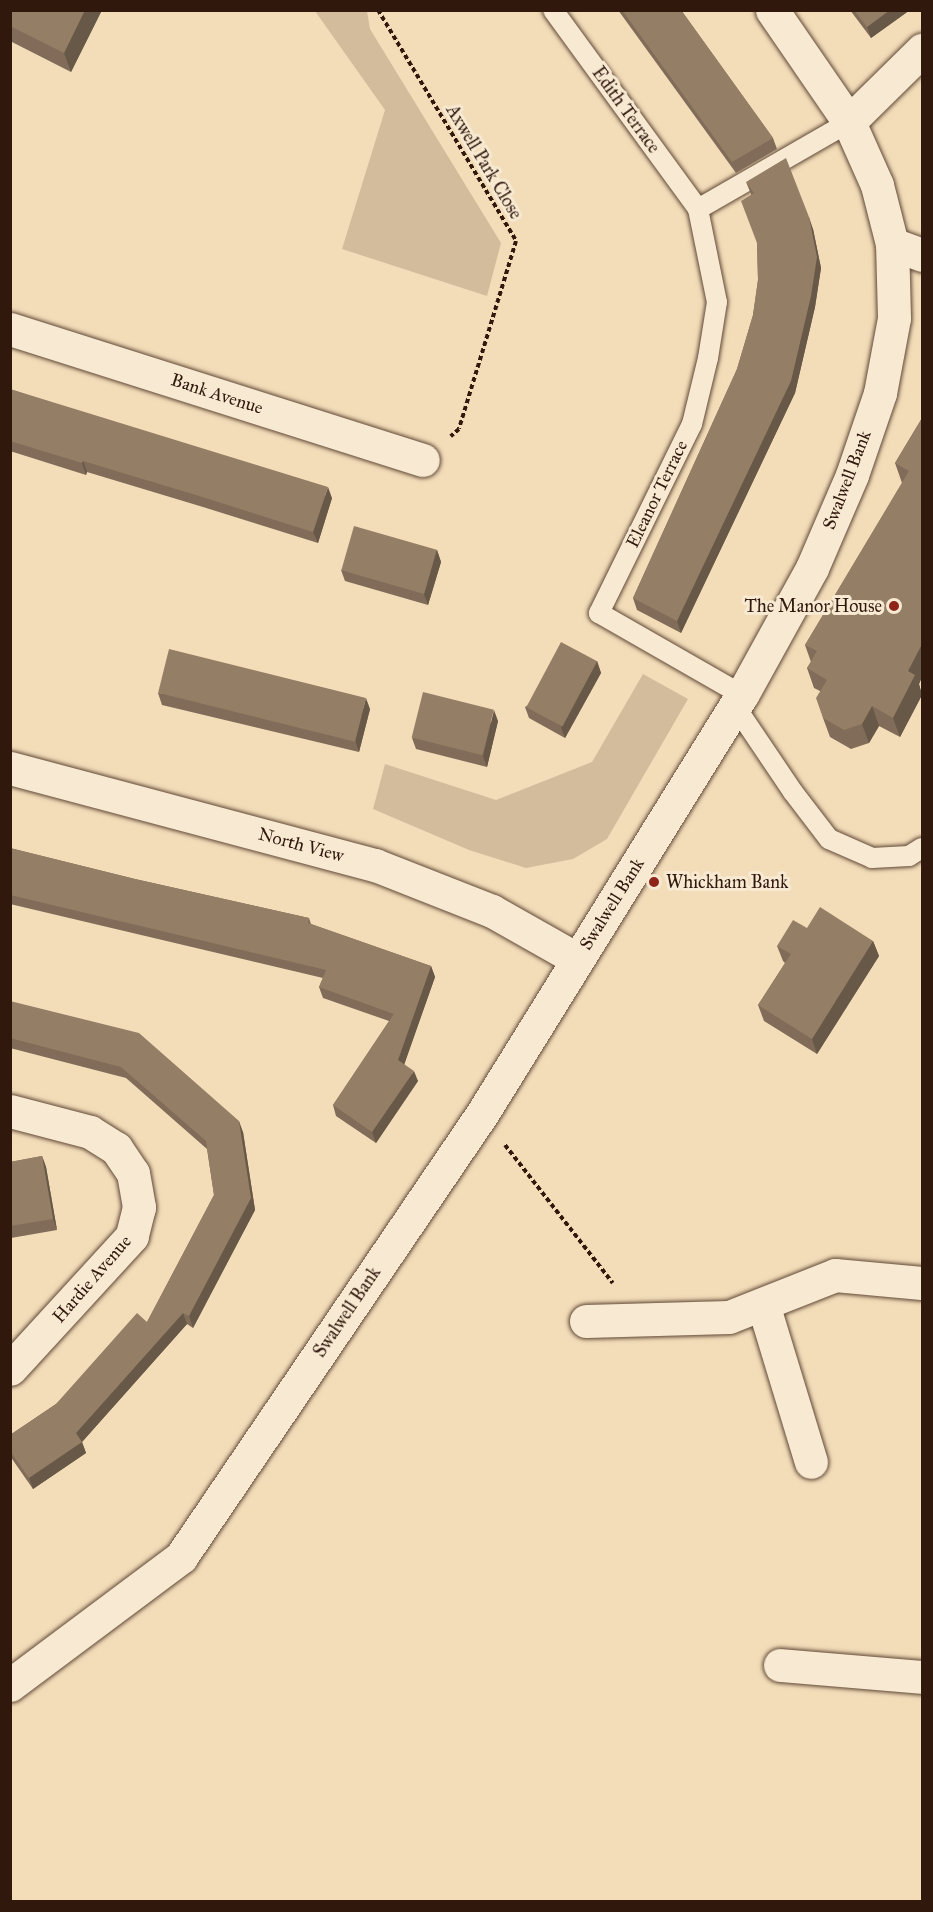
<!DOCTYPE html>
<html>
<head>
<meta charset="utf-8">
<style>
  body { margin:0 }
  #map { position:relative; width:933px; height:1912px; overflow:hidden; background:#f3ddb9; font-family:"IM FELL Great Primer",serif }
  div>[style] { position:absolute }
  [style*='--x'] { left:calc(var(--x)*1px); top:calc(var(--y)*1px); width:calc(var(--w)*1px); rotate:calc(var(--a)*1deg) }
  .green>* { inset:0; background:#d2bc9c }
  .path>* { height:4px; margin-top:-2px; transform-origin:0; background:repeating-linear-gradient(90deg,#30180c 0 4.5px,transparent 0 7.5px) }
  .roads { filter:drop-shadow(0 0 2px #614937) drop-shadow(0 0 2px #614937) }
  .lane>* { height:20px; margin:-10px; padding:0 10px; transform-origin:10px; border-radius:10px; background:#f7e9d2 }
  .street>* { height:33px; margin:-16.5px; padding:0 16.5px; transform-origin:16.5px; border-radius:16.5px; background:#f7e9d2 }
  .secondary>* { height:33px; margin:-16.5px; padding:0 16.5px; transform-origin:16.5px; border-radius:16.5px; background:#f7e9d2 }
  .wall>* { inset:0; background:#806c58 }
  .shaded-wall>* { inset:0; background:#685847 }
  .building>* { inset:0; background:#957e66; transform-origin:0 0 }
  .dots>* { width:16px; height:16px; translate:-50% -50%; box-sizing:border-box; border:3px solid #f7e9d2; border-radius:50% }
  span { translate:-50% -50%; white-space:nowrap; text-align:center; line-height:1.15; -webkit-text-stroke:6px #f7e9d2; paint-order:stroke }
  .street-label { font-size:18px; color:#30180c }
  .poi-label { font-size:18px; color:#30180c }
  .right { translate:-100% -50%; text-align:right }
  .left { translate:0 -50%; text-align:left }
  .frame { position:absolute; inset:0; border:12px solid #30180c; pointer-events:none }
</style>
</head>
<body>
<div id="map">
  <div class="green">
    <i style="clip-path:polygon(315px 11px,367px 11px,370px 29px,501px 243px,487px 296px,342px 249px,385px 110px)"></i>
    <i style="clip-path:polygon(643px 674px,688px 699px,607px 839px,573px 859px,526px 868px,469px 850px,373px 809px,385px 764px,496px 800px,592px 762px)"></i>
  </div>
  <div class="path">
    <i style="--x:378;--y:10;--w:269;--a:59.1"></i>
    <i style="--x:516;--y:241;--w:196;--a:106.9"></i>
    <i style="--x:459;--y:429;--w:11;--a:139"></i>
    <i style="--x:505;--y:1145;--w:175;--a:52"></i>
  </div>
  <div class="roads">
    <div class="lane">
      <i style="--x:553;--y:10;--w:246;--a:53.9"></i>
      <i style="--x:698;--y:209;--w:95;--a:78.5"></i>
      <i style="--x:717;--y:302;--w:57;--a:99.1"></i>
      <i style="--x:708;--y:358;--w:68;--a:103.6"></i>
      <i style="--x:692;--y:424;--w:211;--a:116.2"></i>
      <i style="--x:599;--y:613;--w:165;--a:29.8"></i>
      <i style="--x:698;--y:209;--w:174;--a:-29.9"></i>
      <i style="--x:735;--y:706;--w:104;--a:56"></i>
      <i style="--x:793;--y:792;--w:59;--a:52.5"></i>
      <i style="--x:829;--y:839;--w:47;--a:23.8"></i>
      <i style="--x:872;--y:858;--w:37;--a:-3"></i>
      <i style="--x:909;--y:856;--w:15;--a:-32"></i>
    </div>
    <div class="street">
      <i style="--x:849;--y:122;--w:103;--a:-44.6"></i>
      <i style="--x:892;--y:244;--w:32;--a:20"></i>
      <i style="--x:10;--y:329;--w:433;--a:17.6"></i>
      <i style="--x:10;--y:768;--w:378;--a:14.9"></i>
      <i style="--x:375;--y:865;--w:126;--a:21.5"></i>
      <i style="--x:492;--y:911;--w:98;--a:29.5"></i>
      <i style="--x:10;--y:1111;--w:83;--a:14.7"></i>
      <i style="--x:90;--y:1132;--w:31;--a:32"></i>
      <i style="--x:116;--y:1148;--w:30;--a:56"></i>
      <i style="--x:133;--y:1173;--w:35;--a:80"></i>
      <i style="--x:139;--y:1207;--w:30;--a:104"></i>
      <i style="--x:132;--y:1236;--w:180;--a:132.5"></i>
      <i style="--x:763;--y:1304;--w:165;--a:73.1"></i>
      <i style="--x:586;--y:1321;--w:143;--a:-1.6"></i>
      <i style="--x:729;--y:1317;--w:114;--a:-21.6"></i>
      <i style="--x:835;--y:1275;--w:87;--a:5.3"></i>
      <i style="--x:780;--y:1665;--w:143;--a:4.8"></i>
    </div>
    <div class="secondary">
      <i style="--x:10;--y:1685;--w:214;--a:-36.8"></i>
      <i style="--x:181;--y:1557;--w:536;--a:-55.81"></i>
      <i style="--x:482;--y:1114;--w:493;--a:-58.2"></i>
      <i style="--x:742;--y:695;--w:145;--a:-61.1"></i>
      <i style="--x:812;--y:568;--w:101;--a:-66.7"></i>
      <i style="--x:852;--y:475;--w:87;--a:-71.1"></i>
      <i style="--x:880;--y:393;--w:76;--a:-79.4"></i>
      <i style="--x:894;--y:318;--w:74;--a:-91.5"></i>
      <i style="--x:892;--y:244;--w:61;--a:-104.3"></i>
      <i style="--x:877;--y:185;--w:69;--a:-114"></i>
      <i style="--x:849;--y:122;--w:136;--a:-124.5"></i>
    </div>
  </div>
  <div class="wall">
    <i style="clip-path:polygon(10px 10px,102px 10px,71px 72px,10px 41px)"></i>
    <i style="clip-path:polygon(618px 10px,681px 10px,773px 138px,777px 149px,736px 173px)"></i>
    <i style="clip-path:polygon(850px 10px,910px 10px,871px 38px)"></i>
    <i style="clip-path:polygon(746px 182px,813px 229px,821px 268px,815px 307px,795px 393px,681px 633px,637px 610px,633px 598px,737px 369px,753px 315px,758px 280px,757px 243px,751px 194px)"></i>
    <i style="clip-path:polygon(10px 389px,332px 498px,318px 543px,203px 507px,87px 472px,86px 475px,10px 451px)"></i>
    <i style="clip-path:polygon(922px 418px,922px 677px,919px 684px,922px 695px,900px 737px,879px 726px,869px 743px,851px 749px,830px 737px,823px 718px,820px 691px,814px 688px,807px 668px,811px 662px,805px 645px,902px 483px,895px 463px)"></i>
    <i style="clip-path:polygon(437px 550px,441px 562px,428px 605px,345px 581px,341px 570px)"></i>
    <i style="clip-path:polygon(597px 661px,601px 673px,565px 738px,529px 718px,525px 707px)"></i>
    <i style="clip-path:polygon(158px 693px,370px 709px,359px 752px,162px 705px)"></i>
    <i style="clip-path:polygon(498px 721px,487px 767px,416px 749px,412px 738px)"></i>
    <i style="clip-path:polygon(10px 848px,135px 879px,309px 918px,311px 924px,431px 966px,435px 977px,404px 1064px,418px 1081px,376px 1143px,336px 1116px,333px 1105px,389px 1021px,323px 998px,319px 987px,323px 978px,10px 904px)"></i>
    <i style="clip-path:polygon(873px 941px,879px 956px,817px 1054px,764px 1021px,758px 1005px,785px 963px,783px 961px,777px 946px)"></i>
    <i style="clip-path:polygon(10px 1001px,243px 1132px,255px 1210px,193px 1328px,187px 1324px,82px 1442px,86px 1453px,33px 1489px,10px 1456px,10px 1435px,56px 1404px,147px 1322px,214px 1195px,207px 1149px,126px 1078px,10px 1048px)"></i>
    <i style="clip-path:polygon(42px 1156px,46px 1167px,57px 1230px,11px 1238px,10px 1235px,10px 1162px)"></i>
  </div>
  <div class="shaded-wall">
    <i style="clip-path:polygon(85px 10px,102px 10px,71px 72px,64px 53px)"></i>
    <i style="clip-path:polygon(890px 10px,910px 10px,871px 38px,867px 27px)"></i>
    <i style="clip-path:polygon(809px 217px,813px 229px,821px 268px,815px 307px,795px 393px,681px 633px,677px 621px)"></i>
    <i style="clip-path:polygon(83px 461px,87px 472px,86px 475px,82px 463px)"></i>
    <i style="clip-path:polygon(328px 487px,332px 498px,318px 543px,313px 532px)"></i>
    <i style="clip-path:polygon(437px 550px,441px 562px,428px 605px,424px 594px)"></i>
    <i style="clip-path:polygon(922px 644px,922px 677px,919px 684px,922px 695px,900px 737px,893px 718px,908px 671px)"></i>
    <i style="clip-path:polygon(597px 661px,601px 673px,565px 738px,561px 727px)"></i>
    <i style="clip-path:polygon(366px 698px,370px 709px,359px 752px,355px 740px)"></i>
    <i style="clip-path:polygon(872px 706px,879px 726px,869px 743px,862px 724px)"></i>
    <i style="clip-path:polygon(494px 710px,498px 721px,487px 767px,483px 756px)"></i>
    <i style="clip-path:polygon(873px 941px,879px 956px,817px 1054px,812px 1039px)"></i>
    <i style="clip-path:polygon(431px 966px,435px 977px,402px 1071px,398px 1060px)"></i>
    <i style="clip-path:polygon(414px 1071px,418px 1081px,376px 1143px,372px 1132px)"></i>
    <i style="clip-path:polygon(239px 1121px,243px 1132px,255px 1210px,193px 1328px,189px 1316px)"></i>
    <i style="clip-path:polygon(42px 1156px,46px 1167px,57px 1230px,53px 1219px)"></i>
    <i style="clip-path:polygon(183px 1313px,187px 1324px,82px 1442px,86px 1453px,33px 1489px,29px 1478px,76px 1433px)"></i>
  </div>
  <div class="building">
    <i style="clip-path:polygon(10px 10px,85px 10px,64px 53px,10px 26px)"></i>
    <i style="clip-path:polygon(622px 10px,681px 10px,773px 138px,732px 162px)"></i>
    <i style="clip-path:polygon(854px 10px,890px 10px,867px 27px)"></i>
    <i style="clip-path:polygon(786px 158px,809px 217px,817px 257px,811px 296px,791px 381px,677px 621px,633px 598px,737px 369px,753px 315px,758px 280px,757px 243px,741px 201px,754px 193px,746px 182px)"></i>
    <i style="clip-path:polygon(10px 389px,328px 487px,313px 532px,199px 496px,83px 461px,82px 463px,10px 441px)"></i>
    <i style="clip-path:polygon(922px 418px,922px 644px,908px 671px,915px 675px,893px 718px,872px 706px,862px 724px,844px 730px,823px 718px,816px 698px,827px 680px,807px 668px,817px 651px,805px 645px,909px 471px,895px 463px)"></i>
    <i style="left:354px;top:526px;width:86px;height:46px;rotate:16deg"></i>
    <i style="left:561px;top:642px;width:41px;height:74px;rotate:28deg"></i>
    <i style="left:169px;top:649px;width:203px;height:45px;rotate:14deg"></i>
    <i style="left:423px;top:692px;width:73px;height:47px;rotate:14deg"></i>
    <i style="clip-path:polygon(10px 848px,135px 879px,309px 918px,308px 923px,431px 966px,398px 1060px,414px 1071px,372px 1132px,333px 1105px,394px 1014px,319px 987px,326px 970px,10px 895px)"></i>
    <i style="clip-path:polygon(820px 907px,873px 941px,812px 1039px,758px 1005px,791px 954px,777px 946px,793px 920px,807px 928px)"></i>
    <i style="clip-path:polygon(10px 1001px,139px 1033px,239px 1121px,251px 1198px,189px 1316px,183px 1313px,76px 1433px,82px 1442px,29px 1478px,10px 1451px,10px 1435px,56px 1404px,137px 1313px,147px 1322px,214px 1195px,206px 1141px,121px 1067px,10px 1038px)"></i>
    <i style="clip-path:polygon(42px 1156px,53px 1219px,10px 1226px,10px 1162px)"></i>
  </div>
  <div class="dots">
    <i style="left:894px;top:606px;background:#8f2418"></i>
    <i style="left:654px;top:882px;background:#8f2418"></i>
  </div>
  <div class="street-label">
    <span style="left:626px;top:110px;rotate:54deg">Edith Terrace</span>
    <span style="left:484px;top:162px;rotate:59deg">Axwell Park Close</span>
    <span style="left:217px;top:394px;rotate:18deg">Bank Avenue</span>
    <span style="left:847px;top:480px;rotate:-69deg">Swalwell Bank</span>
    <span style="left:657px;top:494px;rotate:-64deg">Eleanor Terrace</span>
    <span style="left:301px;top:845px;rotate:15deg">North View</span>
    <span style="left:612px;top:904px;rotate:-58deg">Swalwell Bank</span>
    <span style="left:92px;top:1279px;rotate:-49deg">Hardie Avenue</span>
    <span style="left:347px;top:1312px;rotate:-56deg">Swalwell Bank</span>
  </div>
  <div class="poi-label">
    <span class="right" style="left:882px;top:606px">The Manor House</span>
    <span class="left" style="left:666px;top:882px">Whickham Bank</span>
  </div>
  <div class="frame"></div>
</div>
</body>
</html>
